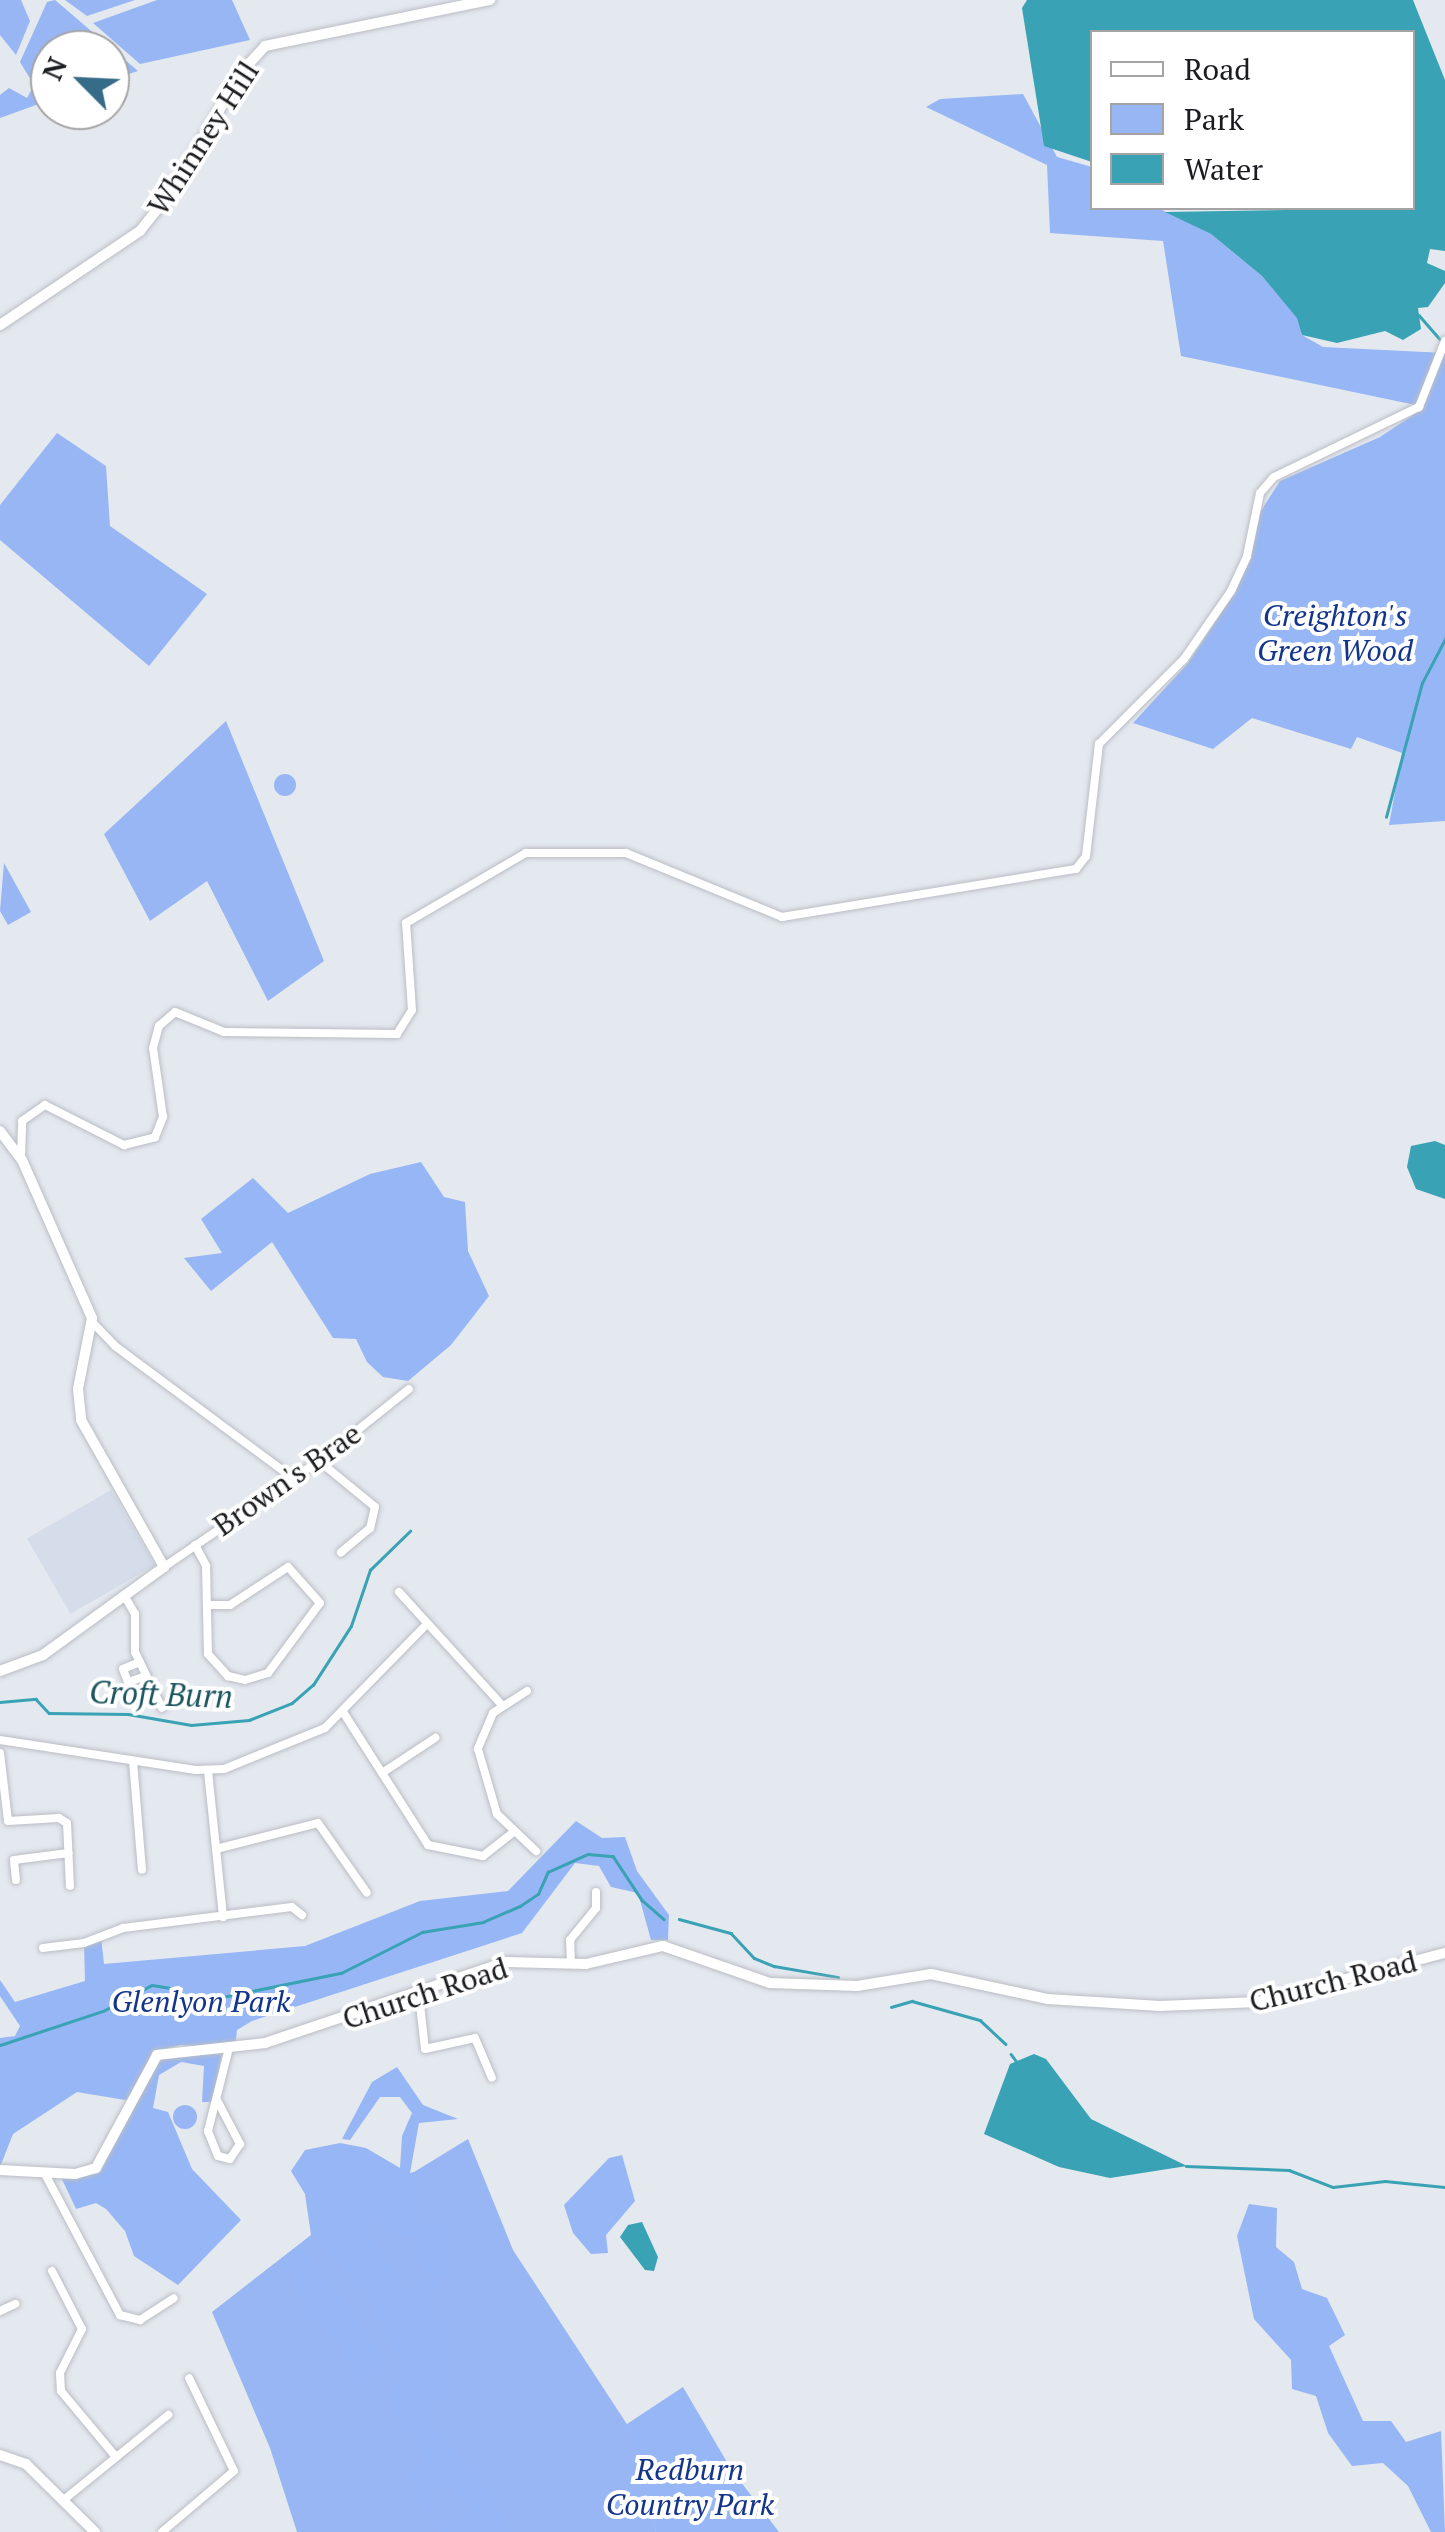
<!DOCTYPE html>
<html>
<head>
<meta charset="utf-8">
<style>
  body { margin:0 }
  #map { position:relative; width:1445px; height:2532px; overflow:hidden; background:#e4e8ef; font-family:"PT Serif",serif }
  div>[style] { position:absolute }
  [style*='--x'] { left:calc(var(--x)*1px); top:calc(var(--y)*1px); width:calc(var(--w)*1px); rotate:calc(var(--a)*1deg) }
  .built>* { inset:0; background:#d5dcea; transform-origin:0 0 }
  .green>* { inset:0; background:#98b6f4 }
  .round { border-radius:50% }
  .forest>* { inset:0; background:#97b6f5 }
  .water>* { inset:0; background:#39a2b4 }
  .stream>* { height:2.5px; margin:-1.25px; padding:0 1.25px; transform-origin:1.25px; border-radius:1.25px; background:#39a2b4 }
  .roads { filter:drop-shadow(0 0 2px #babdc4) drop-shadow(0 0 2px #babdc4) }
  .street>* { height:8px; margin:-4px; padding:0 4px; transform-origin:4px; border-radius:4px; background:#fff }
  .secondary>* { height:10px; margin:-5px; padding:0 5px; transform-origin:5px; border-radius:5px; background:#fff }
  span { translate:-50% -50%; white-space:nowrap; text-align:center; line-height:1.15; -webkit-text-stroke:8px #fff; paint-order:stroke }
  .street-label { font-size:30px; color:#1b1c1f }
  .park-label { font-size:30px; color:#14358d; font-style:italic }
  .water-label { font-size:32px; color:#1b555f; font-style:italic }
  .legend { position:absolute; left:1090px; top:30px; width:325px; height:180px; box-sizing:border-box; background:#fff; border:2px solid #a4a4a5; margin:0; padding:12px 18px; list-style:none; font-size:30px; color:#1b1c1f }
  .legend li { display:flex; align-items:center; gap:20px; height:50px }
  .legend b { width:50px; border:2px solid #a4a4a5 }
  .north { position:absolute; left:30px; top:30px; width:100px; height:100px; box-sizing:border-box; background:#fff; border:2px solid #a4a4a5; border-radius:50%; rotate:294deg; font-size:28px; font-weight:700; line-height:40px; text-align:center; color:#1b1c1f }
  .north::after { content:''; display:block; margin:auto; width:35px; height:45px; background:#376c88; clip-path:polygon(50% 0,100% 100%,50% 72%,0 100%) }
</style>
</head>
<body>
<div id="map">
  <div class="built">
    <i style="left:111px;top:1490px;width:87px;height:97px;rotate:60deg"></i>
  </div>
  <div class="green">
    <i style="clip-path:polygon(0 0,21px 0,30px 21px,16px 55px,0 35px)"></i>
    <i style="clip-path:polygon(55px 0,138px 71px,110px 80px,110px 50px,50px 50px,50px 87px,40px 95px,20px 62px,47px 2px)"></i>
    <i style="clip-path:polygon(65px 0,135px 0,87px 16px)"></i>
    <i style="clip-path:polygon(157px 0,232px 0,250px 40px,140px 64px,93px 23px)"></i>
    <i style="clip-path:polygon(57px 433px,106px 466px,110px 526px,207px 594px,149px 666px,0 540px,0 505px)"></i>
    <i style="clip-path:polygon(226px 721px,324px 961px,268px 1001px,207px 881px,150px 921px,104px 834px)"></i>
    <i class="round" style="left:274px;top:774px;width:22px;height:22px"></i>
    <i style="clip-path:polygon(4px 863px,31px 912px,8px 925px,0 911px)"></i>
    <i class="round" style="left:173px;top:2105px;width:24px;height:24px"></i>
    <i style="clip-path:polygon(468px 2139px,513px 2250px,634px 2435px,656px 2532px,297px 2532px,270px 2448px,212px 2312px,311px 2235px)"></i>
  </div>
  <div class="forest">
    <i style="clip-path:polygon(35px 83px,40px 94px,50px 87px,50px 100px,0 118px,0 95px,9px 88px,27px 98px)"></i>
    <i style="clip-path:polygon(1023px 94px,1057px 157px,1092px 167px,1092px 208px,1158px 208px,1211px 234px,1262px 276px,1298px 318px,1302px 335px,1323px 347px,1445px 353px,1445px 821px,1389px 825px,1402px 753px,1357px 737px,1351px 749px,1252px 718px,1213px 749px,1133px 723px,1188px 663px,1237px 589px,1259px 514px,1280px 481px,1380px 437px,1425px 407px,1181px 356px,1163px 241px,1050px 233px,1047px 165px,926px 107px,940px 99px)"></i>
    <i style="clip-path:polygon(421px 1162px,444px 1197px,465px 1202px,468px 1251px,489px 1296px,451px 1345px,408px 1381px,383px 1377px,367px 1362px,356px 1339px,333px 1338px,272px 1242px,211px 1291px,184px 1258px,222px 1253px,201px 1219px,253px 1178px,288px 1213px,370px 1174px)"></i>
    <i style="clip-path:polygon(576px 1821px,602px 1838px,625px 1837px,637px 1871px,669px 1915px,668px 1940px,651px 1940px,638px 1893px,611px 1887px,599px 1866px,575px 1863px,522px 1933px,252px 2021px,237px 2030px,235px 2048px,181px 2045px,152px 2052px,131px 2101px,77px 2092px,13px 2134px,0 2167px,0 2038px,15px 2036px,20px 2026px,0 1996px,0 1980px,15px 2002px,85px 1981px,84px 1943px,101px 1937px,104px 1964px,305px 1946px,420px 1901px,508px 1891px)"></i>
    <i style="clip-path:polygon(184px 2052px,222px 2054px,212px 2102px,202px 2102px,204px 2066px,181px 2062px,159px 2075px,153px 2108px,168px 2112px,192px 2169px,241px 2220px,178px 2285px,134px 2256px,125px 2231px,106px 2209px,96px 2203px,76px 2209px,61px 2177px,99px 2171px,155px 2058px)"></i>
    <i style="clip-path:polygon(397px 2067px,423px 2105px,458px 2119px,419px 2123px,410px 2173px,420px 2171px,419px 2224px,441px 2223px,453px 2248px,451px 2264px,446px 2275px,428px 2275px,419px 2264px,417px 2235px,391px 2235px,378px 2215px,368px 2230px,407px 2289px,414px 2292px,425px 2278px,440px 2281px,426px 2315px,449px 2323px,452px 2357px,449px 2389px,429px 2413px,430px 2423px,491px 2493px,510px 2532px,442px 2532px,437px 2517px,450px 2525px,464px 2520px,471px 2507px,447px 2484px,436px 2487px,429px 2495px,433px 2511px,423px 2512px,407px 2470px,423px 2465px,419px 2438px,398px 2424px,388px 2398px,403px 2372px,370px 2298px,311px 2235px,305px 2194px,291px 2171px,305px 2150px,340px 2143px,366px 2148px,400px 2168px,402px 2136px,412px 2113px,400px 2097px,380px 2097px,350px 2140px,342px 2139px,372px 2082px)"></i>
    <i style="clip-path:polygon(622px 2155px,635px 2201px,606px 2235px,608px 2253px,591px 2254px,573px 2233px,564px 2205px,609px 2158px)"></i>
    <i style="clip-path:polygon(1249px 2204px,1277px 2208px,1276px 2247px,1294px 2262px,1302px 2289px,1327px 2298px,1345px 2335px,1329px 2346px,1363px 2421px,1391px 2421px,1406px 2442px,1441px 2431px,1445px 2532px,1431px 2532px,1408px 2486px,1383px 2463px,1352px 2466px,1328px 2433px,1316px 2396px,1292px 2389px,1291px 2360px,1254px 2319px,1237px 2236px)"></i>
    <i style="clip-path:polygon(300px 2244px,380px 2352px,381px 2369px,362px 2382px,350px 2371px,339px 2341px,301px 2309px,295px 2273px,281px 2264px)"></i>
    <i style="clip-path:polygon(683px 2387px,731px 2469px,779px 2532px,656px 2532px,627px 2424px)"></i>
  </div>
  <div class="water">
    <i style="clip-path:polygon(1027px 0,1413px 0,1445px 80px,1445px 251px,1430px 249px,1427px 263px,1445px 271px,1445px 283px,1428px 307px,1418px 308px,1421px 329px,1403px 340px,1385px 331px,1337px 343px,1302px 335px,1297px 318px,1262px 276px,1211px 234px,1165px 212px,1412px 208px,1412px 32px,1092px 32px,1092px 162px,1044px 146px,1022px 8px)"></i>
    <i style="clip-path:polygon(1435px 1141px,1445px 1145px,1445px 1199px,1416px 1189px,1407px 1167px,1411px 1146px)"></i>
    <i style="clip-path:polygon(1034px 2054px,1046px 2059px,1091px 2119px,1187px 2166px,1110px 2178px,1059px 2167px,984px 2134px,1010px 2064px)"></i>
    <i style="clip-path:polygon(642px 2222px,658px 2257px,654px 2271px,645px 2270px,620px 2237px,628px 2225px)"></i>
  </div>
  <div class="stream">
    <i style="--x:1419;--y:315;--w:32;--a:49"></i>
    <i style="--x:1386;--y:817;--w:139;--a:-75"></i>
    <i style="--x:1422;--y:683;--w:50;--a:-62.4"></i>
    <i style="--x:0;--y:1702;--w:36;--a:-5"></i>
    <i style="--x:36;--y:1699;--w:19;--a:47"></i>
    <i style="--x:49;--y:1713;--w:79;--a:0.7"></i>
    <i style="--x:128;--y:1714;--w:64;--a:9.9"></i>
    <i style="--x:191;--y:1725;--w:58;--a:-4.9"></i>
    <i style="--x:249;--y:1720;--w:46;--a:-21.6"></i>
    <i style="--x:292;--y:1703;--w:28;--a:-41"></i>
    <i style="--x:313;--y:1685;--w:70;--a:-57.2"></i>
    <i style="--x:351;--y:1626;--w:59;--a:-71.3"></i>
    <i style="--x:370;--y:1570;--w:56;--a:-44.3"></i>
    <i style="--x:679;--y:1919;--w:54;--a:15.1"></i>
    <i style="--x:731;--y:1933;--w:34;--a:47"></i>
    <i style="--x:754;--y:1958;--w:22;--a:22"></i>
    <i style="--x:774;--y:1966;--w:65;--a:9.8"></i>
    <i style="--x:891;--y:2007;--w:22;--a:-16"></i>
    <i style="--x:912;--y:2001;--w:71;--a:15.6"></i>
    <i style="--x:980;--y:2020;--w:35;--a:43"></i>
    <i style="--x:0;--y:2045;--w:108;--a:-18.3"></i>
    <i style="--x:103;--y:2011;--w:55;--a:-28"></i>
    <i style="--x:152;--y:1985;--w:25;--a:9"></i>
    <i style="--x:177;--y:1989;--w:21;--a:41"></i>
    <i style="--x:193;--y:2003;--w:151;--a:-11.5"></i>
    <i style="--x:341;--y:1973;--w:91;--a:-26.8"></i>
    <i style="--x:422;--y:1932;--w:62;--a:-9.3"></i>
    <i style="--x:483;--y:1922;--w:40;--a:-23.4"></i>
    <i style="--x:520;--y:1906;--w:22;--a:-34"></i>
    <i style="--x:538;--y:1894;--w:24;--a:-66"></i>
    <i style="--x:548;--y:1872;--w:44;--a:-24.2"></i>
    <i style="--x:588;--y:1854;--w:25;--a:5"></i>
    <i style="--x:613;--y:1856;--w:53;--a:56.6"></i>
    <i style="--x:642;--y:1900;--w:29;--a:41"></i>
    <i style="--x:1011;--y:2054;--w:10;--a:53"></i>
    <i style="--x:1186;--y:2166;--w:103;--a:2.2"></i>
    <i style="--x:1289;--y:2170;--w:47;--a:21.1"></i>
    <i style="--x:1333;--y:2187;--w:52;--a:-6.6"></i>
    <i style="--x:1385;--y:2181;--w:60;--a:5.7"></i>
  </div>
  <div class="roads">
    <div class="street">
      <i style="--x:21;--y:1157;--w:36;--a:-88"></i>
      <i style="--x:22;--y:1121;--w:28;--a:-35"></i>
      <i style="--x:45;--y:1105;--w:89;--a:26.9"></i>
      <i style="--x:124;--y:1145;--w:32;--a:-14"></i>
      <i style="--x:155;--y:1137;--w:22;--a:-68"></i>
      <i style="--x:163;--y:1117;--w:70;--a:-98.2"></i>
      <i style="--x:153;--y:1048;--w:23;--a:-75"></i>
      <i style="--x:159;--y:1026;--w:21;--a:-41"></i>
      <i style="--x:175;--y:1012;--w:53;--a:22.2"></i>
      <i style="--x:224;--y:1032;--w:173;--a:0.7"></i>
      <i style="--x:397;--y:1034;--w:28;--a:-58"></i>
      <i style="--x:412;--y:1010;--w:87;--a:-93.9"></i>
      <i style="--x:406;--y:923;--w:139;--a:-30.3"></i>
      <i style="--x:526;--y:853;--w:100;--a:0"></i>
      <i style="--x:626;--y:853;--w:169;--a:22.3"></i>
      <i style="--x:782;--y:917;--w:298;--a:-9.3"></i>
      <i style="--x:1076;--y:869;--w:16;--a:-52"></i>
      <i style="--x:1086;--y:856;--w:113;--a:-83.4"></i>
      <i style="--x:1099;--y:744;--w:120;--a:-45"></i>
      <i style="--x:1184;--y:659;--w:83;--a:-55.3"></i>
      <i style="--x:1231;--y:591;--w:38;--a:-65"></i>
      <i style="--x:1247;--y:556;--w:64;--a:-78.3"></i>
      <i style="--x:1260;--y:493;--w:21;--a:-49"></i>
      <i style="--x:1274;--y:477;--w:161;--a:-25.8"></i>
      <i style="--x:1419;--y:407;--w:71;--a:-68.5"></i>
      <i style="--x:93;--y:1323;--w:32;--a:46"></i>
      <i style="--x:115;--y:1346;--w:222;--a:36.6"></i>
      <i style="--x:319;--y:1461;--w:72;--a:39.4"></i>
      <i style="--x:375;--y:1507;--w:22;--a:103"></i>
      <i style="--x:370;--y:1528;--w:38;--a:140"></i>
      <i style="--x:195;--y:1545;--w:24;--a:62"></i>
      <i style="--x:206;--y:1566;--w:88;--a:88.7"></i>
      <i style="--x:208;--y:1654;--w:30;--a:48"></i>
      <i style="--x:228;--y:1676;--w:17;--a:13"></i>
      <i style="--x:245;--y:1680;--w:24;--a:-17"></i>
      <i style="--x:268;--y:1673;--w:87;--a:-53.4"></i>
      <i style="--x:320;--y:1603;--w:48;--a:-131.6"></i>
      <i style="--x:288;--y:1567;--w:69;--a:146.8"></i>
      <i style="--x:230;--y:1605;--w:22;--a:180"></i>
      <i style="--x:164;--y:1567;--w:188;--a:-34.4"></i>
      <i style="--x:319;--y:1461;--w:115;--a:-38.7"></i>
      <i style="--x:399;--y:1592;--w:153;--a:47.7"></i>
      <i style="--x:124;--y:1595;--w:22;--a:60"></i>
      <i style="--x:135;--y:1614;--w:38;--a:90"></i>
      <i style="--x:135;--y:1652;--w:62;--a:64.3"></i>
      <i style="--x:140;--y:1662;--w:18;--a:158"></i>
      <i style="--x:123;--y:1669;--w:14;--a:69"></i>
      <i style="--x:128;--y:1682;--w:19;--a:-18"></i>
      <i style="--x:527;--y:1691;--w:40;--a:147.1"></i>
      <i style="--x:493;--y:1713;--w:39;--a:113"></i>
      <i style="--x:478;--y:1749;--w:68;--a:73.7"></i>
      <i style="--x:497;--y:1814;--w:54;--a:43.5"></i>
      <i style="--x:343;--y:1712;--w:158;--a:57.4"></i>
      <i style="--x:428;--y:1845;--w:56;--a:11.3"></i>
      <i style="--x:483;--y:1856;--w:37;--a:-38"></i>
      <i style="--x:0;--y:1740;--w:198;--a:8.7"></i>
      <i style="--x:196;--y:1770;--w:28;--a:-2"></i>
      <i style="--x:224;--y:1769;--w:109;--a:-22.1"></i>
      <i style="--x:325;--y:1728;--w:146;--a:-45.6"></i>
      <i style="--x:0;--y:1753;--w:68;--a:83.3"></i>
      <i style="--x:8;--y:1821;--w:51;--a:-3.4"></i>
      <i style="--x:59;--y:1818;--w:9;--a:32"></i>
      <i style="--x:67;--y:1823;--w:63;--a:87.3"></i>
      <i style="--x:133;--y:1761;--w:109;--a:85.3"></i>
      <i style="--x:208;--y:1771;--w:147;--a:84.1"></i>
      <i style="--x:382;--y:1773;--w:64;--a:-33.4"></i>
      <i style="--x:216;--y:1849;--w:105;--a:-14.3"></i>
      <i style="--x:318;--y:1823;--w:85;--a:55"></i>
      <i style="--x:16;--y:1880;--w:20;--a:-96"></i>
      <i style="--x:14;--y:1860;--w:55;--a:-7.3"></i>
      <i style="--x:43;--y:1948;--w:41;--a:-7"></i>
      <i style="--x:84;--y:1943;--w:42;--a:-21"></i>
      <i style="--x:123;--y:1928;--w:170;--a:-7.1"></i>
      <i style="--x:292;--y:1907;--w:13;--a:39"></i>
      <i style="--x:571;--y:1964;--w:24;--a:-92"></i>
      <i style="--x:570;--y:1940;--w:41;--a:-50.9"></i>
      <i style="--x:596;--y:1908;--w:16;--a:-90"></i>
      <i style="--x:419;--y:1995;--w:54;--a:83.7"></i>
      <i style="--x:425;--y:2049;--w:51;--a:-12.4"></i>
      <i style="--x:475;--y:2038;--w:43;--a:67"></i>
      <i style="--x:217;--y:2100;--w:50;--a:62.4"></i>
      <i style="--x:240;--y:2144;--w:18;--a:124"></i>
      <i style="--x:230;--y:2159;--w:12;--a:-166"></i>
      <i style="--x:218;--y:2156;--w:27;--a:-112"></i>
      <i style="--x:208;--y:2131;--w:81;--a:-75.8"></i>
      <i style="--x:45;--y:2174;--w:160;--a:62"></i>
      <i style="--x:120;--y:2315;--w:21;--a:14"></i>
      <i style="--x:140;--y:2320;--w:40;--a:-32.9"></i>
      <i style="--x:52;--y:2271;--w:65;--a:62.7"></i>
      <i style="--x:82;--y:2329;--w:49;--a:116.6"></i>
      <i style="--x:60;--y:2373;--w:18;--a:87"></i>
      <i style="--x:61;--y:2391;--w:86;--a:50.2"></i>
      <i style="--x:0;--y:2311;--w:17;--a:-25"></i>
      <i style="--x:66;--y:2498;--w:132;--a:-39.1"></i>
      <i style="--x:162;--y:2532;--w:94;--a:-40.3"></i>
      <i style="--x:234;--y:2471;--w:103;--a:-115.8"></i>
    </div>
    <div class="secondary">
      <i style="--x:0;--y:325;--w:169;--a:-33.9"></i>
      <i style="--x:140;--y:231;--w:55;--a:-51.7"></i>
      <i style="--x:174;--y:188;--w:135;--a:-59.8"></i>
      <i style="--x:242;--y:71;--w:34;--a:-47"></i>
      <i style="--x:265;--y:46;--w:230;--a:-11.6"></i>
      <i style="--x:0;--y:1131;--w:36;--a:53"></i>
      <i style="--x:22;--y:1160;--w:173;--a:66.1"></i>
      <i style="--x:92;--y:1318;--w:72;--a:101.2"></i>
      <i style="--x:78;--y:1389;--w:31;--a:84"></i>
      <i style="--x:81;--y:1420;--w:169;--a:60.5"></i>
      <i style="--x:164;--y:1567;--w:150;--a:144"></i>
      <i style="--x:43;--y:1655;--w:46;--a:159.6"></i>
      <i style="--x:0;--y:2170;--w:75;--a:3.1"></i>
      <i style="--x:75;--y:2174;--w:22;--a:-16"></i>
      <i style="--x:96;--y:2168;--w:128;--a:-61.6"></i>
      <i style="--x:157;--y:2055;--w:109;--a:-6.3"></i>
      <i style="--x:265;--y:2043;--w:254;--a:-18.6"></i>
      <i style="--x:506;--y:1962;--w:80;--a:1.4"></i>
      <i style="--x:586;--y:1964;--w:79;--a:-13.2"></i>
      <i style="--x:663;--y:1946;--w:113;--a:19.1"></i>
      <i style="--x:770;--y:1983;--w:87;--a:2"></i>
      <i style="--x:857;--y:1986;--w:75;--a:-9.2"></i>
      <i style="--x:931;--y:1974;--w:120;--a:12.1"></i>
      <i style="--x:1048;--y:1999;--w:112;--a:3.6"></i>
      <i style="--x:1160;--y:2006;--w:98;--a:-2.3"></i>
      <i style="--x:1258;--y:2002;--w:193;--a:-14.7"></i>
      <i style="--x:0;--y:2455;--w:28;--a:19"></i>
      <i style="--x:26;--y:2464;--w:97;--a:44.6"></i>
    </div>
  </div>
  <div class="street-label">
    <span style="left:203px;top:138px;rotate:-57deg">Whinney Hill</span>
    <span style="left:287px;top:1479px;rotate:-35deg">Brown's Brae</span>
    <span style="left:1333px;top:1981px;rotate:-14deg">Church Road</span>
    <span style="left:425px;top:1993px;rotate:-18deg">Church Road</span>
  </div>
  <div class="park-label">
    <span style="left:1335px;top:632px">Creighton's<br>Green Wood</span>
    <span style="left:201px;top:2001px">Glenlyon Park</span>
    <span style="left:690px;top:2486px">Redburn<br>Country Park</span>
  </div>
  <div class="water-label">
    <span style="left:161px;top:1694px;rotate:2deg">Croft Burn</span>
  </div>
  <ul class="legend">
  <li><b style="height:12px;background:#fff"></b>Road</li>
  <li><b style="height:28px;background:#98b6f4"></b>Park</li>
  <li><b style="height:28px;background:#39a2b4"></b>Water</li>
  </ul>
  <div class="north">N</div>
</div>
</body>
</html>
